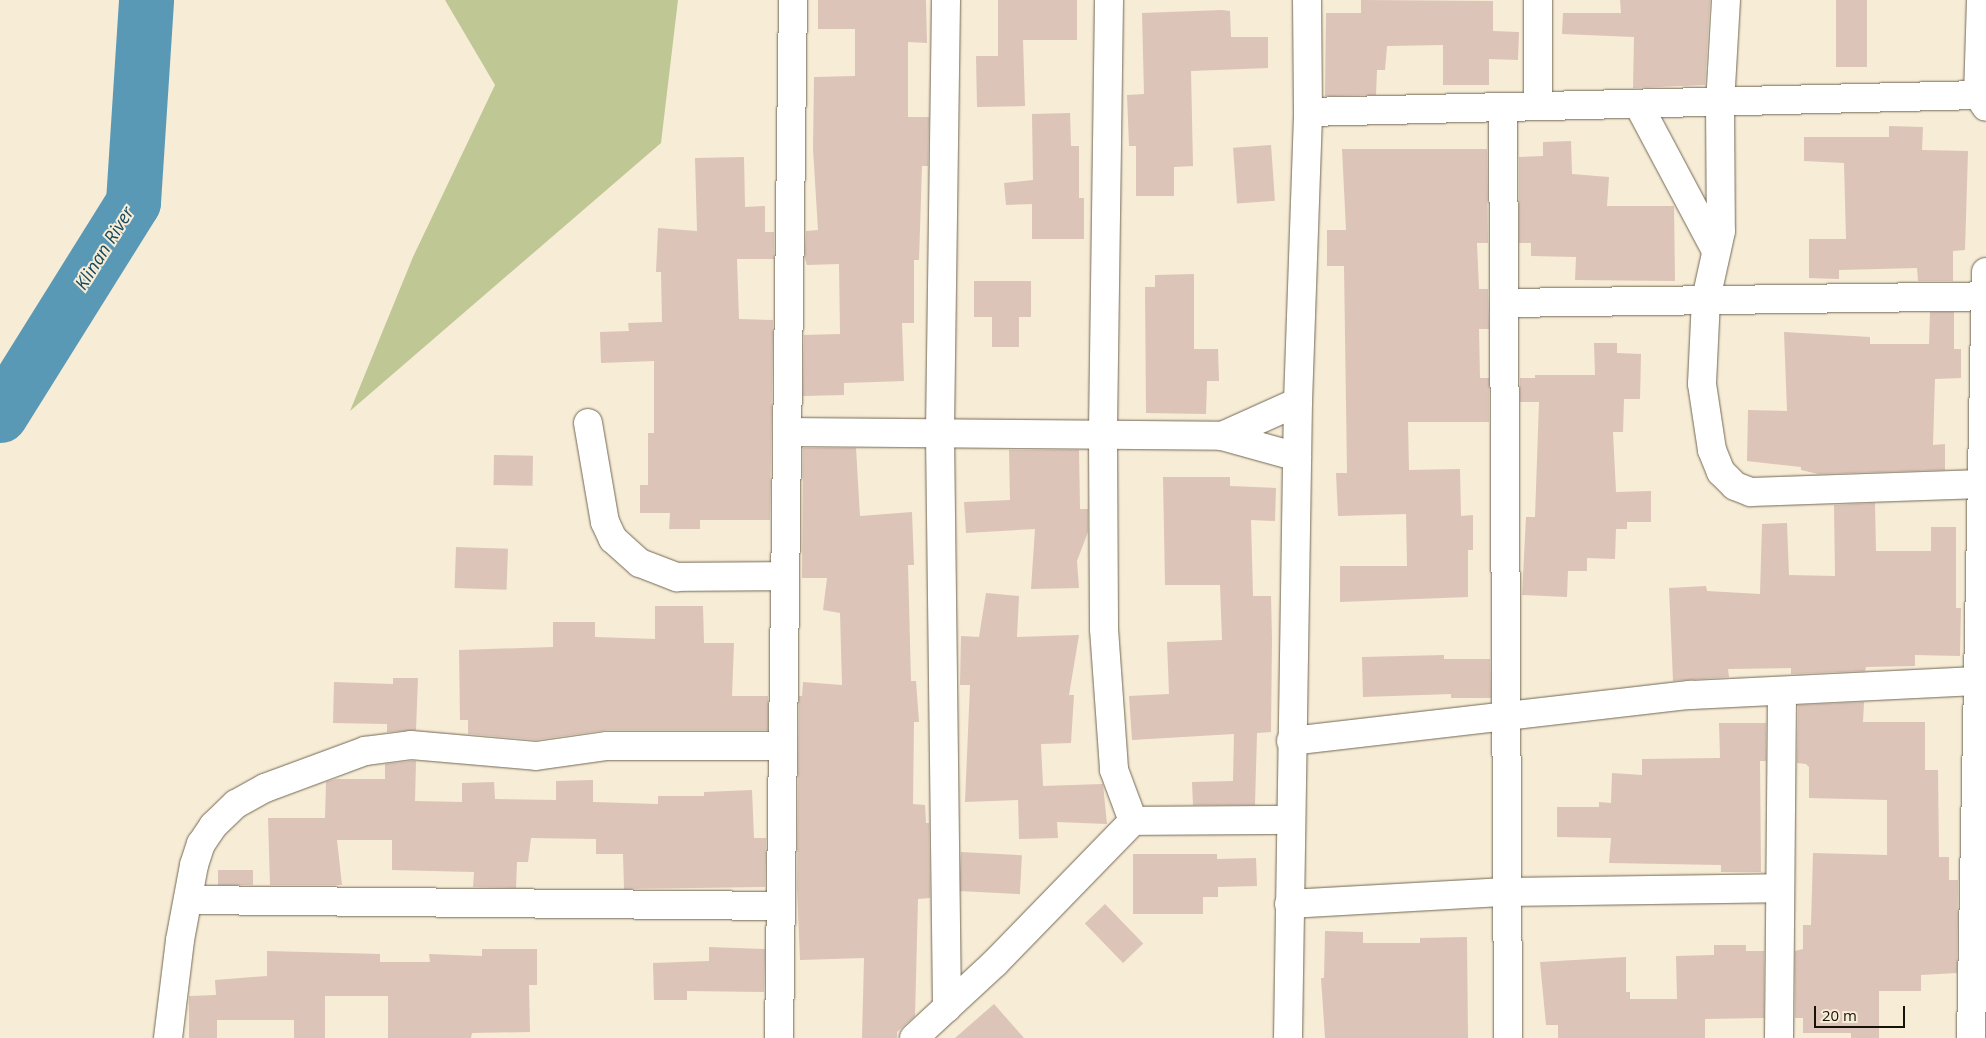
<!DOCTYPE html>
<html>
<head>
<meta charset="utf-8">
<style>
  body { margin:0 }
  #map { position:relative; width:1986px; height:1038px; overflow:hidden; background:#f7ecd6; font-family:"Open Sans",sans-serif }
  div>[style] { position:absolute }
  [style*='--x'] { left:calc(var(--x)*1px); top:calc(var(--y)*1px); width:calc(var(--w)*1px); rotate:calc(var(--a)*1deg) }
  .green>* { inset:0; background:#bfc795 }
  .river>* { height:55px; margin:-27.5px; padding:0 27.5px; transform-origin:27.5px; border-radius:27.5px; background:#5999b6 }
  .building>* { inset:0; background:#dcc4b8; transform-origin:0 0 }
  .roads { filter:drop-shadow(0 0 1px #726854) drop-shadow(0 0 1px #726854) }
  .minor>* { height:28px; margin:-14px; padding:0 14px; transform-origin:14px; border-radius:14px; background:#fff }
  .tertiary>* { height:28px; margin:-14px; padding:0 14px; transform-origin:14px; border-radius:14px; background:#fff }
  span { translate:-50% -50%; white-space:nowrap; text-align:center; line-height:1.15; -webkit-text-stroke:4px #f7ecd6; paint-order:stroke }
  .water-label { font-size:18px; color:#164b60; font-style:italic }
  .scale { position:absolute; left:1814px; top:1006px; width:91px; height:22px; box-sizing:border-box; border:2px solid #16120a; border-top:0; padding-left:6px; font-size:15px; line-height:18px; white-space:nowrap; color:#16120a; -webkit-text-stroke:4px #f7ecd6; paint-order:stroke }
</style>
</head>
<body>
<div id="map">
  <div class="green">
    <i style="clip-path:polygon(445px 0,678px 0,661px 143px,350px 411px,413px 257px,495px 85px)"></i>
  </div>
  <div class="river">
    <i style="--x:0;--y:415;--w:251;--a:-58"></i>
    <i style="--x:133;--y:202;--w:202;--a:-86.3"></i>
  </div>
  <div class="building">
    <i style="clip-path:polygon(818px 0,926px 0,927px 43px,908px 42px,908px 117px,929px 117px,928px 166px,922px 166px,919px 260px,914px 260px,914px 323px,902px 323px,904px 381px,844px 383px,844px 395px,803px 396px,804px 335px,840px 334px,839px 264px,807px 265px,805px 259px,806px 231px,818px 230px,813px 149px,814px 77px,855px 76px,855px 29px,818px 29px)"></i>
    <i style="clip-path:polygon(998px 0,1077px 0,1077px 40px,1023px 40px,1025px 106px,977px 107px,976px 56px,998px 56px)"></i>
    <i style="clip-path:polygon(1361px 0,1493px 1px,1493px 31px,1519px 32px,1518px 60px,1489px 59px,1489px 85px,1443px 85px,1443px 45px,1387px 46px,1385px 70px,1377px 70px,1376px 95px,1325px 96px,1326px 13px,1361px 13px)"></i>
    <i style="clip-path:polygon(1620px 0,1710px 0,1705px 85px,1633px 88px,1634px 37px,1562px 34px,1563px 13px,1621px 13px)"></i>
    <i style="left:1836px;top:0;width:31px;height:67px"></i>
    <i style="clip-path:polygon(1222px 10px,1230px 11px,1231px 37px,1268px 37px,1268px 68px,1191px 71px,1193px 166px,1174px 167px,1174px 196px,1136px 196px,1136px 146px,1129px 146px,1127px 95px,1144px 94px,1142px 13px)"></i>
    <i style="clip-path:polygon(1070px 113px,1071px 146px,1079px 146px,1079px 198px,1084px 198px,1084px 239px,1032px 239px,1032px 204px,1006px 205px,1004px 183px,1033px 180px,1032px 114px)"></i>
    <i style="clip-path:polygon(1889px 126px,1923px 127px,1922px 150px,1968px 151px,1965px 250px,1953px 251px,1953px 281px,1918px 281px,1917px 268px,1839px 270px,1839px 279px,1809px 278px,1809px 239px,1846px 239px,1844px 163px,1804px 161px,1804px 137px,1889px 137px)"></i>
    <i style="clip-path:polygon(1571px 141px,1572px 174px,1609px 177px,1607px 206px,1674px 206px,1675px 281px,1575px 280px,1576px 257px,1531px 256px,1531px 243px,1519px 243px,1519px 157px,1543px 156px,1543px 142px)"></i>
    <i style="left:1271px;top:145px;width:56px;height:38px;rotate:86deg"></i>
    <i style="clip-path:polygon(1342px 149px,1487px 149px,1488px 243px,1477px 243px,1479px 289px,1488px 289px,1489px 329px,1479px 329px,1480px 378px,1489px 378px,1489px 422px,1408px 422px,1409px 470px,1460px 469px,1461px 516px,1473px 515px,1473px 550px,1468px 550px,1468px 597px,1340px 602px,1340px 566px,1407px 566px,1406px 514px,1338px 516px,1336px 473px,1347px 473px,1344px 266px,1327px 266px,1327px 230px,1346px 230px)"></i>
    <i style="clip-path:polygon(744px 157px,745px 207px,765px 206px,765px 232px,774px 232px,774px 259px,737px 259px,739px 319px,773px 320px,770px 520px,700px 520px,700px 529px,669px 529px,670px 513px,640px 513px,640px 485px,648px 485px,648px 433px,654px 433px,654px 361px,601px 363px,600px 332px,629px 331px,628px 323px,662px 322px,661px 272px,656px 272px,658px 228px,697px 231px,695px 158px)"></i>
    <i style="clip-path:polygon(1194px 274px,1194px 349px,1218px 349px,1219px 381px,1207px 381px,1206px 414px,1146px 413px,1145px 287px,1155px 287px,1155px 275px)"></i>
    <i style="clip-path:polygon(974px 281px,1031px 281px,1031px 317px,1019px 317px,1019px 347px,992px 347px,992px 317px,974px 317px)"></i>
    <i style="clip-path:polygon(1930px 312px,1954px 312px,1954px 349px,1961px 349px,1961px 378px,1935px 379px,1933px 445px,1945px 444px,1945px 470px,1818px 474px,1801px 470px,1801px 467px,1747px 461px,1748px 410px,1787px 411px,1784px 332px,1870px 337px,1870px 344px,1929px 344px)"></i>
    <i style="clip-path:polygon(1594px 343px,1617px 343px,1617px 353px,1641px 354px,1640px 399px,1624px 399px,1623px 432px,1613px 432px,1616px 492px,1651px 491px,1651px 522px,1627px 522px,1627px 529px,1616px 529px,1615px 559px,1587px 558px,1587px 571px,1568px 571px,1567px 597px,1522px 595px,1526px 517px,1535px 517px,1539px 402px,1520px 402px,1520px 378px,1535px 378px,1535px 375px,1595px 375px)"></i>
    <i style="clip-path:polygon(803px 448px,856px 448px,860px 516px,912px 512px,914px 565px,908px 565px,911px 681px,916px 681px,919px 722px,914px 722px,913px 804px,925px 805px,926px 823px,929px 823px,930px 889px,930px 898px,918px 899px,915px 1016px,897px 1032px,897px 1038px,862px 1038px,864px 958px,800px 960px,797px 888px,799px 696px,802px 696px,803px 682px,842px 685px,840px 613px,823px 610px,827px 578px,802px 578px)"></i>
    <i style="clip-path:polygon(1009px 450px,1079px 450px,1080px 509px,1088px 509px,1088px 532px,1077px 561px,1079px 588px,1031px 589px,1035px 529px,966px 533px,964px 502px,1010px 500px)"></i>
    <i style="left:494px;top:455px;width:39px;height:30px;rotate:1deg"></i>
    <i style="clip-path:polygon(1163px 477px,1230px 477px,1230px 486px,1276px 488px,1275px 521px,1251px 520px,1253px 596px,1271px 596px,1272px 639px,1271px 732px,1257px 733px,1255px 805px,1193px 805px,1192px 782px,1233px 781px,1234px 734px,1132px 740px,1129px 696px,1169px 694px,1167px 642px,1222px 640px,1220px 585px,1165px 585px)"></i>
    <i style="clip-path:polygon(1875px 503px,1876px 551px,1931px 551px,1931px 527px,1956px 527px,1956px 608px,1961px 608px,1960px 656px,1915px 655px,1915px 666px,1866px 667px,1865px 671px,1791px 674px,1791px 668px,1728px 669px,1729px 677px,1673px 681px,1669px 588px,1706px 586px,1707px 591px,1760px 594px,1762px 524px,1787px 523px,1789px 575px,1835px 576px,1834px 505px)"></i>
    <i style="left:456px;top:547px;width:52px;height:41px;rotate:2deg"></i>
    <i style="clip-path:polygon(986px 593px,1019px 596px,1017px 637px,1079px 635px,1069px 695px,1074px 695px,1071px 743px,1041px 744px,1043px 786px,1103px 784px,1107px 824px,1057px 822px,1058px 838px,1019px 839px,1018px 800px,965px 802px,970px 685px,960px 685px,961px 636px,979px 637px)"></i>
    <i style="clip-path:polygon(655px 606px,703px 606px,704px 643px,734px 643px,732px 696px,768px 696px,768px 730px,607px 730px,536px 740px,468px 734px,468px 720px,460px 720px,459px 650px,553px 647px,553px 622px,595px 622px,595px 637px,655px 639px)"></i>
    <i style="clip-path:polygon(1444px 655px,1444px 659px,1490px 659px,1491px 698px,1451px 698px,1451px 694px,1363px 697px,1362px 657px)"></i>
    <i style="clip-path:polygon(393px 678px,418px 678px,416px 730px,387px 732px,387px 724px,333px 723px,334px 682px,393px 684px)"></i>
    <i style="clip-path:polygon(1864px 702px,1863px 722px,1925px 722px,1925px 770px,1938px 770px,1939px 857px,1949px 857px,1949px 880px,1958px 880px,1957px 973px,1921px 975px,1921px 991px,1879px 991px,1879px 1038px,1851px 1038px,1851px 1033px,1803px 1033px,1803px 1018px,1795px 1018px,1795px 951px,1803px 949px,1803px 925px,1811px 925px,1813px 853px,1887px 855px,1887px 800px,1809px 798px,1809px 767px,1806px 764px,1797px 763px,1798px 705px)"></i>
    <i style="clip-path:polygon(1719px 723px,1766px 723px,1766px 761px,1760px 761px,1761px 872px,1721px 872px,1721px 865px,1609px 863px,1611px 838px,1557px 837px,1557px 807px,1599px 807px,1599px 802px,1611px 803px,1612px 773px,1642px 775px,1642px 759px,1720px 758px)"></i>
    <i style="clip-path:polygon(411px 761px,416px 761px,415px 801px,462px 802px,462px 783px,494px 782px,495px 799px,556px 800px,556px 781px,593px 780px,593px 802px,658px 804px,658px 796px,704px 796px,704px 792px,752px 790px,754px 838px,766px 838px,765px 887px,624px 889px,623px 854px,596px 854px,596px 839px,531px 838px,528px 862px,517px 862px,516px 888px,473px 887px,474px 872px,392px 870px,392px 840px,337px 840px,342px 885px,270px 885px,268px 818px,325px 818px,326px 782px,336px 779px,385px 779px,385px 764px)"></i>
    <i style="left:961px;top:852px;width:61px;height:39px;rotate:3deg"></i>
    <i style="clip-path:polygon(1133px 854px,1217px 854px,1217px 859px,1256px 858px,1257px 886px,1218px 887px,1218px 897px,1203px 897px,1203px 914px,1133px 914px)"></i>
    <i style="left:253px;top:870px;width:15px;height:35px;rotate:90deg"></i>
    <i style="left:1105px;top:904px;width:55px;height:28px;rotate:46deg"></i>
    <i style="clip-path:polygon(1325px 931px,1363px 932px,1363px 943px,1420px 943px,1420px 938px,1467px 937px,1468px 1038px,1325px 1038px,1321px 978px,1324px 978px)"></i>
    <i style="clip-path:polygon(1714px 945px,1746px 945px,1746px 951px,1764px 951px,1764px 1018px,1705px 1019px,1705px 1038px,1558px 1038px,1558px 1025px,1546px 1025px,1540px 962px,1626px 957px,1626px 992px,1630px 992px,1630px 999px,1677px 999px,1676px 956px,1714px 955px)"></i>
    <i style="clip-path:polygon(709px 947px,765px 949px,764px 992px,687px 991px,687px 1000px,654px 1000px,653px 963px,709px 961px)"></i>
    <i style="clip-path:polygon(482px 949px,537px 949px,537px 985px,529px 985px,530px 1032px,472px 1033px,471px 1038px,388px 1038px,388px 996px,325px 996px,325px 1038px,294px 1038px,294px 1020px,217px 1020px,217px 1038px,189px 1038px,189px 996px,216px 995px,215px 980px,267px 976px,267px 951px,380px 954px,380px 962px,430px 962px,429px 954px,482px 956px)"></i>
    <i style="clip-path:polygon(994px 1004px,1024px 1038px,955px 1038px)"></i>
  </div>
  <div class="roads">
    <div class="minor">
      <i style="--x:946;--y:0;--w:434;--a:90.8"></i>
      <i style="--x:940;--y:434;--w:574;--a:89.3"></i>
      <i style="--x:1109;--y:0;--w:434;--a:90.8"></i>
      <i style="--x:1103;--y:434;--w:195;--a:89.7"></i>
      <i style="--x:1104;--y:629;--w:141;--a:85.9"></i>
      <i style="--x:1114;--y:770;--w:54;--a:69.6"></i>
      <i style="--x:1538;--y:0;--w:105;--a:90"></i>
      <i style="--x:1726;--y:0;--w:103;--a:93.3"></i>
      <i style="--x:1720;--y:103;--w:128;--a:89.6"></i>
      <i style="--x:1721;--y:231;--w:70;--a:102.4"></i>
      <i style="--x:1706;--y:299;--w:85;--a:92.7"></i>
      <i style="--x:1702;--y:384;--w:67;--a:81.4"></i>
      <i style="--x:1712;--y:450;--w:24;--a:68"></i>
      <i style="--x:1721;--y:472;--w:20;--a:45"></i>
      <i style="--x:1735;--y:486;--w:17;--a:21"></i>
      <i style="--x:1751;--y:492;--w:231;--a:-2"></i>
      <i style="--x:1981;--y:0;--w:95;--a:91.8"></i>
      <i style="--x:1978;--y:95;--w:14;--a:56"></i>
      <i style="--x:1638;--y:104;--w:166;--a:62"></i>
      <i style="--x:1503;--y:108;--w:930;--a:89.69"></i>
      <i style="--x:1308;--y:112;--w:670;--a:-1.45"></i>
      <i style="--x:1505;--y:303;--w:480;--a:-0.8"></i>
      <i style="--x:588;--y:423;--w:100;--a:80.3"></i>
      <i style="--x:605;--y:522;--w:19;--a:65"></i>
      <i style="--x:613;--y:539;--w:36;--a:42"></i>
      <i style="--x:640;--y:563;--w:40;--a:21"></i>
      <i style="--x:677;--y:577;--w:108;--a:-0.5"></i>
      <i style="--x:787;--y:432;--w:435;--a:0.5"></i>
      <i style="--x:1222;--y:436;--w:78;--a:15.6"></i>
      <i style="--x:1222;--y:436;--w:83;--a:-24.1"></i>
      <i style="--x:1291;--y:741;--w:402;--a:-6.6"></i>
      <i style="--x:1690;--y:695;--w:288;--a:-2.8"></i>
      <i style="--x:188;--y:900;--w:593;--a:0.58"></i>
      <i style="--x:1289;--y:904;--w:217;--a:-3.2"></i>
      <i style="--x:1506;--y:892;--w:272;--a:-0.8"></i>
      <i style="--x:168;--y:1038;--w:99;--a:-83"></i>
      <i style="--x:180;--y:940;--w:76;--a:-79.4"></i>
      <i style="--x:194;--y:865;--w:22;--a:-72"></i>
      <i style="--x:201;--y:844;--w:22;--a:-56"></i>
      <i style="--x:213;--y:826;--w:32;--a:-44"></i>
      <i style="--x:236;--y:804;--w:33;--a:-29"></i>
      <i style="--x:265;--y:788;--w:107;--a:-20.3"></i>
      <i style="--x:365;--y:751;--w:46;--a:-7.4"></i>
      <i style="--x:411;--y:745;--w:125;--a:5"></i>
      <i style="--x:536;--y:756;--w:72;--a:-8"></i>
      <i style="--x:607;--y:746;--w:174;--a:0"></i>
      <i style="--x:779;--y:1038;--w:1038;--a:-89.23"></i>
      <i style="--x:914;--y:1038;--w:110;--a:-42.8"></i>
      <i style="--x:995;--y:963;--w:198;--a:-45.8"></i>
      <i style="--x:1133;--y:821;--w:157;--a:-0.4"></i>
      <i style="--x:1779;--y:1038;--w:346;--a:-89.5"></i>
      <i style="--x:1971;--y:1038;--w:766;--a:-88.88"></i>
    </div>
    <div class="tertiary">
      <i style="--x:1288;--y:1038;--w:636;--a:-89.1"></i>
      <i style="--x:1298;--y:402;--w:290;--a:-88"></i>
      <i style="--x:1308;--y:112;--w:112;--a:-90.5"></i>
    </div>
  </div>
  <div class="water-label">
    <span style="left:104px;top:248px;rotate:-58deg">Klinan River</span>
  </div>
  <div class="scale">20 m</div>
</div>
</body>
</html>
